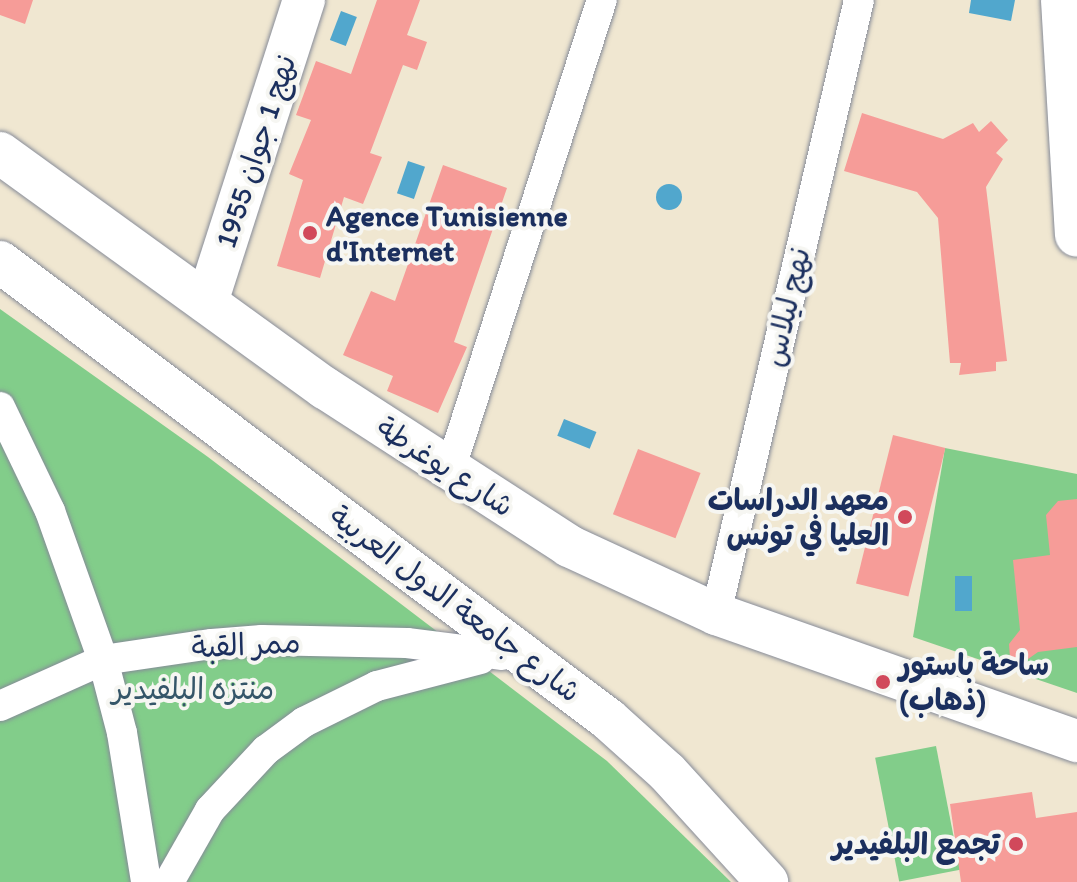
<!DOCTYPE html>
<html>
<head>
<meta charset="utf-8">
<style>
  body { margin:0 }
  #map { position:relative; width:1077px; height:882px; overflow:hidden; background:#f0e7d1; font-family:Itim,"Playpen Sans Arabic",sans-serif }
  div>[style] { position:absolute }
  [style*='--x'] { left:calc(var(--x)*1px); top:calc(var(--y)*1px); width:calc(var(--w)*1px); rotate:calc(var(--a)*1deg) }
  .green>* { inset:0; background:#82cd8a; transform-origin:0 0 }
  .water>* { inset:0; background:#51a7cd; transform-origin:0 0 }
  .round { border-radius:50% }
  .building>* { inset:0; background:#f69c98; transform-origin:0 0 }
  .roads { filter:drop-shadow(0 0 2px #868b98) drop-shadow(0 0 2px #868b98) }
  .street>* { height:30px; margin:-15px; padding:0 15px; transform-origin:15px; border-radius:15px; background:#fff }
  .secondary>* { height:42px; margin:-21px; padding:0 21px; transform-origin:21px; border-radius:21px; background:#fff }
  .primary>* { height:44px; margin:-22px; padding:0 22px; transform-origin:22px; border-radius:22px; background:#fff }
  .dots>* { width:22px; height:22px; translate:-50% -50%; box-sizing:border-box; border:4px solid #f6f6f2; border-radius:50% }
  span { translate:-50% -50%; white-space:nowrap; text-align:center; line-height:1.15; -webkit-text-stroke:8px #f6f6f2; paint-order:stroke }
  .street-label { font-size:30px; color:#1b2f5e }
  .poi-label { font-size:30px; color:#1b2f5e; font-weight:700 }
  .left { translate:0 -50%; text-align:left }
  .right { translate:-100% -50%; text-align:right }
  .park-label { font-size:30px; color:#355669 }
</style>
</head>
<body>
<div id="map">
  <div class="green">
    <i style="clip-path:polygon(0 309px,208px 457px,607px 761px,731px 882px,0 882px)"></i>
    <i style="clip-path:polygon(945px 448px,1077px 474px,1077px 693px,913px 637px)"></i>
    <i style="left:936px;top:746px;width:126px;height:62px;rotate:79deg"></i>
  </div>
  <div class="water">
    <i style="clip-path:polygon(971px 0,1015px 0,1011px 21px,969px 13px)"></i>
    <i style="left:341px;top:11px;width:17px;height:31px;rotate:21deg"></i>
    <i style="left:408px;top:161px;width:18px;height:34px;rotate:19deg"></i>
    <i class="round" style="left:656px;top:184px;width:26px;height:26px"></i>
    <i style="left:564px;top:419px;width:35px;height:18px;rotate:22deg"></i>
    <i style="left:955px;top:576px;width:17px;height:35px"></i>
  </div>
  <div class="building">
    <i style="clip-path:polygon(0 0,33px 0,25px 24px,0 15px)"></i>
    <i style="clip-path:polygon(377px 0,420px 0,407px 35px,427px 42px,417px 70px,403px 65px,370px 153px,382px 157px,363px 204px,344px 197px,320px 278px,277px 266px,303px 180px,289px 174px,311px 120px,296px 115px,316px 61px,351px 74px)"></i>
    <i style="clip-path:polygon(862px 113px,943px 139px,973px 123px,979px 132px,991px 121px,1008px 140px,996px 153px,1003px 159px,986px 187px,1007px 361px,996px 362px,996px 371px,959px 375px,961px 363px,950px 363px,938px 218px,917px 192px,844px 171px)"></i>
    <i style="clip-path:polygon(443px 165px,507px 188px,454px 342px,467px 347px,438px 413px,387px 391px,393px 376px,343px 355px,371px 291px,395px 301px)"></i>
    <i style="left:893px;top:435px;width:54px;height:153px;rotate:14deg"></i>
    <i style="left:638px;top:449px;width:67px;height:70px;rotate:21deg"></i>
    <i style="clip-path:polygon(1077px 499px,1077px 647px,1038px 652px,1021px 664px,1010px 658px,1009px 644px,1020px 630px,1013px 560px,1050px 555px,1046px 515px,1058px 501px)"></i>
    <i style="clip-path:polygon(1032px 792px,1036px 818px,1077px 812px,1077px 882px,961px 882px,950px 804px)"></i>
  </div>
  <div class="roads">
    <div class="street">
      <i style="--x:0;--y:407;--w:115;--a:64.3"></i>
      <i style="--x:50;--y:511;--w:158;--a:70.4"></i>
      <i style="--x:103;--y:660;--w:75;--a:75.4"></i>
      <i style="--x:122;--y:733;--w:151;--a:80.8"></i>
      <i style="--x:450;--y:470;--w:494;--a:-72.1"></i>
      <i style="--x:716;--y:614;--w:630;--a:-76.89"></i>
      <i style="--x:0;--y:706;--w:113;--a:-24.1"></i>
      <i style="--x:103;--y:660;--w:110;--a:-8.4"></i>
      <i style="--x:212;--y:644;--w:50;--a:-4.6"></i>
      <i style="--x:262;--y:640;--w:145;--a:1.2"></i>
      <i style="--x:407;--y:643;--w:96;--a:7.2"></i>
      <i style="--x:169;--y:882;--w:83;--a:-60.3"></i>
      <i style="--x:210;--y:810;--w:82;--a:-47"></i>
      <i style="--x:266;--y:750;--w:47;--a:-36.4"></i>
      <i style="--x:304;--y:722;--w:81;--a:-26.3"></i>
      <i style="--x:377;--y:686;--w:107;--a:-14.6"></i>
    </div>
    <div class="secondary">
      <i style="--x:0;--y:153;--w:401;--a:35.9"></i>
      <i style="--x:325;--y:388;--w:291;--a:32.9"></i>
      <i style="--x:569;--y:546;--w:162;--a:24.8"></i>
      <i style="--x:716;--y:614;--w:383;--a:19.4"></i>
      <i style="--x:0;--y:262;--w:761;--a:36.93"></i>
      <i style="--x:608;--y:719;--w:79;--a:41.9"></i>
      <i style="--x:667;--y:772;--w:149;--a:47.7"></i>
      <i style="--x:207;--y:302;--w:317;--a:-72.2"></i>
    </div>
    <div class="primary">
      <i style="--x:1063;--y:0;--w:235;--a:86.6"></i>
    </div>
  </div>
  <div class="dots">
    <i style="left:310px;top:233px;background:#d1495b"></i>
    <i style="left:905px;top:517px;background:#d1495b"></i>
    <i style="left:883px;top:682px;background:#d1495b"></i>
    <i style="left:1016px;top:844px;background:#d1495b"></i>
  </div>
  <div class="street-label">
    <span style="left:256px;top:151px;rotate:-72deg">نهج 1 جوان 1955</span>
    <span style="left:787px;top:307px;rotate:-77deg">نهج ليلاس</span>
    <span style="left:445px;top:467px;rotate:33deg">شارع يوغرطة</span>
    <span style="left:455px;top:604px;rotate:37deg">شارع جامعة الدول العربية</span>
    <span style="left:246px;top:645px;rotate:-3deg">ممر القبة</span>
  </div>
  <div class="poi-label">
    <span class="left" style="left:326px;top:233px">Agence Tunisienne<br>d'Internet</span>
    <span class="right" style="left:889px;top:517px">معهد الدراسات<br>العليا في تونس</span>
    <span class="left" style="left:899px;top:682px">ساحة باستور<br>(ذهاب)</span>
    <span class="right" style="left:1000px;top:844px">تجمع البلفيدير</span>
  </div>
  <div class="park-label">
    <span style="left:193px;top:689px">منتزه البلفيدير</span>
  </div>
</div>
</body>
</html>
